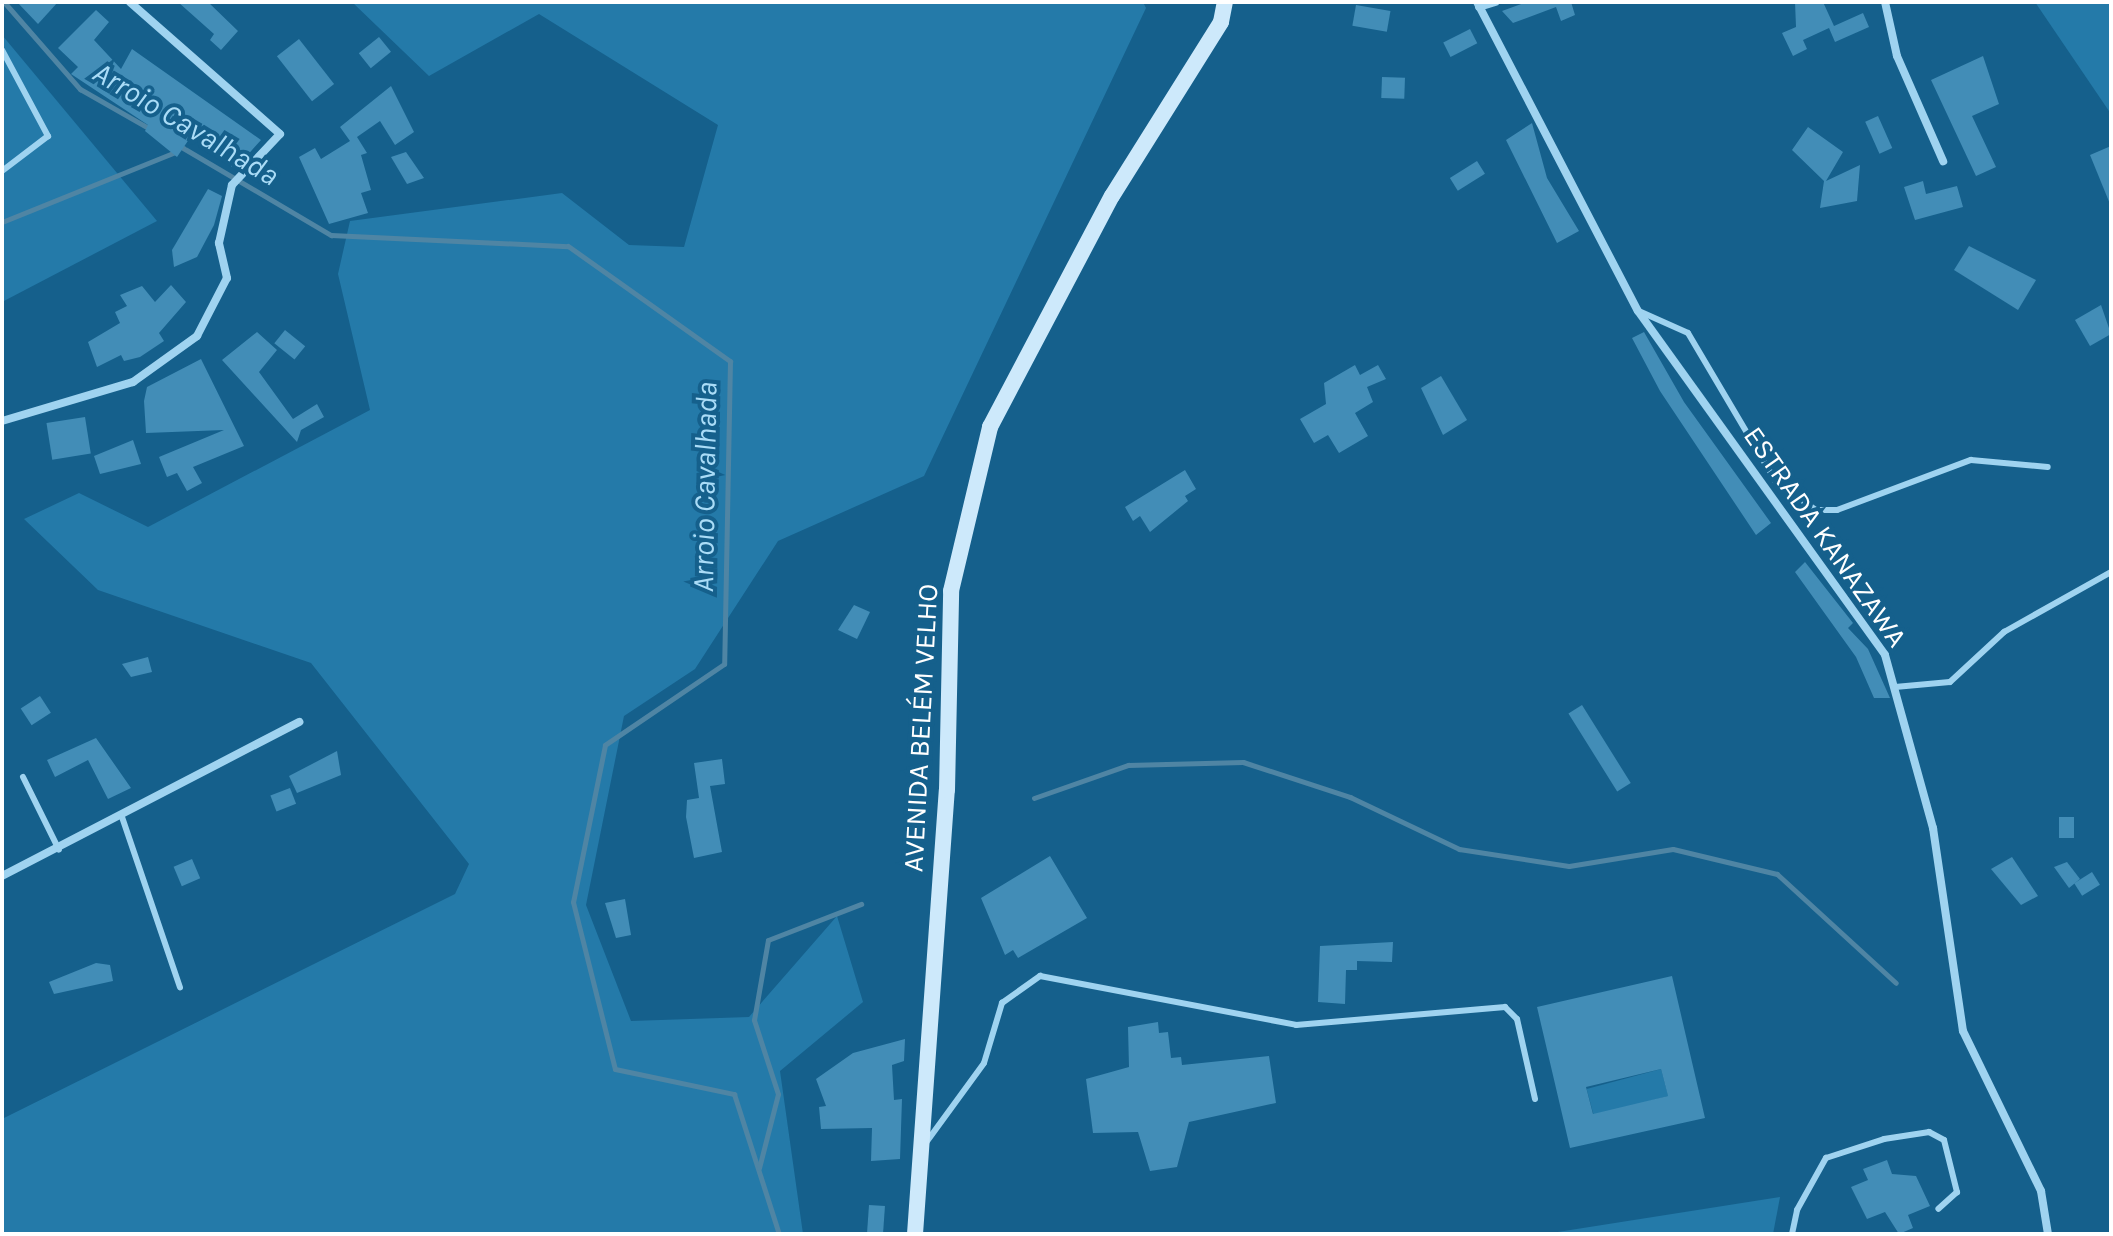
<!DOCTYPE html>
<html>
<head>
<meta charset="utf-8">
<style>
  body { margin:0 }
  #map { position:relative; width:2113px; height:1236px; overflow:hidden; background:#15608c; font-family:Karla,sans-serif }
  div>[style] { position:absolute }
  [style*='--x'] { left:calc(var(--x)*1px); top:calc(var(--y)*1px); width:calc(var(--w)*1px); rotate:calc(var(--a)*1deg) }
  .green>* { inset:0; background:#247aa9; transform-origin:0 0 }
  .stream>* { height:5px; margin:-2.5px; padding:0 2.5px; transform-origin:2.5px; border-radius:2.5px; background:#4f85a4 }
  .building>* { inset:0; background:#428db7; transform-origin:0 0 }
  .lane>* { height:6px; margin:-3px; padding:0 3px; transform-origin:3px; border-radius:3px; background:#9fd3f0 }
  .street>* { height:8px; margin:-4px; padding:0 4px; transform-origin:4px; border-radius:4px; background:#9fd3f0 }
  .secondary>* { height:16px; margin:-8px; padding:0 8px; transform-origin:8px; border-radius:8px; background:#cde9fb }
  span { translate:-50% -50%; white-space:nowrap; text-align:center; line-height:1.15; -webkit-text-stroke:8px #15608c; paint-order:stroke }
  .street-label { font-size:28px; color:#fff }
  .water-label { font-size:30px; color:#aadcf7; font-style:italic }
  .frame { position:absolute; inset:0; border:4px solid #fff; pointer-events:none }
</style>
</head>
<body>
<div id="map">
  <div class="green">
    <i style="clip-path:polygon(352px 2px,1143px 2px,1146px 8px,924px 476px,778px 541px,695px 669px,624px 716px,586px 905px,631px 1021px,749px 1017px,837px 916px,863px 1002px,780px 1071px,803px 1234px,2px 1234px,2px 1119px,455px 894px,469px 864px,311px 663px,98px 590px,24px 519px,79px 493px,148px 527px,370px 410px,338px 274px,350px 221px,562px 193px,629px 245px,684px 247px,718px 125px,539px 14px,429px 76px)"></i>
    <i style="clip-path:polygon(2035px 2px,2111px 2px,2111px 114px)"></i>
    <i style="clip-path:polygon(2px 35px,157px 221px,2px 302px)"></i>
    <i style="left:1661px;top:1069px;width:28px;height:77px;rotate:75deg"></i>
    <i style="clip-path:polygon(1780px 1197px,1773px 1234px,1545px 1234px)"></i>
  </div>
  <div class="stream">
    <i style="--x:4;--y:2;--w:116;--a:48.9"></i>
    <i style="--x:80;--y:89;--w:83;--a:29.7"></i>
    <i style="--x:178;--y:145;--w:178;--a:30.5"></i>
    <i style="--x:331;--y:235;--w:237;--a:2.7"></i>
    <i style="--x:568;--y:246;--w:199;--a:35.4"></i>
    <i style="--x:730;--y:361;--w:303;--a:91.1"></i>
    <i style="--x:724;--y:664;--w:144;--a:145.8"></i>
    <i style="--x:605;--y:745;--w:160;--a:101.5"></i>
    <i style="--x:573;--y:902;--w:172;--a:75.9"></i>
    <i style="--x:615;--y:1069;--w:122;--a:11.9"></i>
    <i style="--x:734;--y:1094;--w:147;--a:72.2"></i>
    <i style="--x:2;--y:222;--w:187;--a:-22"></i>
    <i style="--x:1034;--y:798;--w:100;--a:-19.3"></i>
    <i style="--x:1128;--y:765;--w:115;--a:-1.5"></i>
    <i style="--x:1243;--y:762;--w:113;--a:18.1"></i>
    <i style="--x:1350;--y:797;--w:121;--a:25.5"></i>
    <i style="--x:1459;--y:849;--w:111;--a:8.8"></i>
    <i style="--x:1569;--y:866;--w:105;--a:-9.3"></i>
    <i style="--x:1673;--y:849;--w:107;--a:13.5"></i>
    <i style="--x:1777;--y:874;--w:161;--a:42.5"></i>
    <i style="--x:759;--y:1168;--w:76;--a:-75.6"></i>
    <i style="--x:778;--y:1094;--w:78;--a:-108"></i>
    <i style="--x:754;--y:1020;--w:81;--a:-80.1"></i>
    <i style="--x:768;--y:940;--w:100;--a:-21.2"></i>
  </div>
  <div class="building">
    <i style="clip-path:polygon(17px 2px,58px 2px,38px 24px)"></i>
    <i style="clip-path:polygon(178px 2px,208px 2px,238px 31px,221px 50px,210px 40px,214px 34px)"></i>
    <i style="clip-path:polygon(1527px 2px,1571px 2px,1575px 15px,1561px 21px,1556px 7px,1513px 23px,1502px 11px)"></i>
    <i style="clip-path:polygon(1795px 2px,1823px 2px,1834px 26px,1863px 13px,1869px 27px,1835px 42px,1829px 28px,1803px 40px,1807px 49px,1793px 56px,1782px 33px,1796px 27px)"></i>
    <i style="left:1356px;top:5px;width:35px;height:21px;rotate:10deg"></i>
    <i style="clip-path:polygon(96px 10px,109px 22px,94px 40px,121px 69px,132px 49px,261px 140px,244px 159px,232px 167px,215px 152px,222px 143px,198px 126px,177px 157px,145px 131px,148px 125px,71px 74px,78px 67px,58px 48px)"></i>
    <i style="left:1470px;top:29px;width:16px;height:30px;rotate:63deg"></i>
    <i style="left:379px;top:37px;width:19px;height:26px;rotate:51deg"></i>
    <i style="left:299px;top:39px;width:57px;height:28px;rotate:52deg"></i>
    <i style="clip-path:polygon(1983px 56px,1999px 104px,1972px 116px,1996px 167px,1976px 176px,1931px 80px)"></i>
    <i style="left:1382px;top:77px;width:23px;height:21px;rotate:2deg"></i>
    <i style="clip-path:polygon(391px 86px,414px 132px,395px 145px,380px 121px,357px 137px,367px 153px,361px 155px,371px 190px,361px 193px,368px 213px,329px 224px,299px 157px,315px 148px,321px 159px,350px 141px,340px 127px)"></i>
    <i style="left:1878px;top:116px;width:35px;height:14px;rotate:66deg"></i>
    <i style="clip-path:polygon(1532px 123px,1547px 178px,1579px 231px,1557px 243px,1506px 140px)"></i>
    <i style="clip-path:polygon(1808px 127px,1843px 152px,1826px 181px,1860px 165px,1857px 201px,1820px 208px,1824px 181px,1792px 150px)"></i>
    <i style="clip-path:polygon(2111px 146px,2111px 204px,2110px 204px,2090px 155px)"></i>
    <i style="clip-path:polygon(406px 152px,424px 178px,407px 184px,391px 157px)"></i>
    <i style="left:1477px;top:161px;width:15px;height:32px;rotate:58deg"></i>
    <i style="clip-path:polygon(1923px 181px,1926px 194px,1957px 186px,1963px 207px,1915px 220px,1904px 187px)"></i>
    <i style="clip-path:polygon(208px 189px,222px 196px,214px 225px,197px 257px,174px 267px,172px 250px)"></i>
    <i style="clip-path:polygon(1969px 246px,2036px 280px,2018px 310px,1954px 270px)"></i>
    <i style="clip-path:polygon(171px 285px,186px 302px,159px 333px,164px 341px,140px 357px,124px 361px,121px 355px,97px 367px,88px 342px,120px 323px,115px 312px,127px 306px,120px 295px,142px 286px,155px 302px)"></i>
    <i style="clip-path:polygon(2101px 305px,2111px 334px,2090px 346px,2075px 320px)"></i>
    <i style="left:285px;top:330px;width:26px;height:17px;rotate:39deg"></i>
    <i style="clip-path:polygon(257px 332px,277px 350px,259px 372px,293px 419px,317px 404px,324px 417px,301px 430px,297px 442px,222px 360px)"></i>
    <i style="clip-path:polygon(1644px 332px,1684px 402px,1771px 523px,1756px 535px,1660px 391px,1632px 338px)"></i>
    <i style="clip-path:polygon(201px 359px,244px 446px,193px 467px,202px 483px,187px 491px,177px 473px,167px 477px,159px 457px,224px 430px,146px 433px,144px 401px,147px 387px)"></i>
    <i style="clip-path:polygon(1355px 365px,1360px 375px,1378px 365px,1386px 379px,1367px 387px,1373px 402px,1355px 413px,1368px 436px,1339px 453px,1328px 435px,1314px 443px,1300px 419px,1326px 404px,1324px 383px)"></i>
    <i style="clip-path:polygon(1441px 376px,1467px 420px,1443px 435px,1421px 388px)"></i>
    <i style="left:85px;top:417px;width:37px;height:39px;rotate:81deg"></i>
    <i style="clip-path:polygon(133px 440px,141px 464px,100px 474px,94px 456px)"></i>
    <i style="clip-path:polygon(1185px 470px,1196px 489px,1185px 496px,1188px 501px,1150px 532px,1140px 516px,1133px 521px,1125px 507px)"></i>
    <i style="clip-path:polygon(1805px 562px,1853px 623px,1848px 628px,1868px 649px,1890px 698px,1874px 698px,1856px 657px,1795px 572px)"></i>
    <i style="clip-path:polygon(854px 605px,870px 612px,857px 639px,838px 630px)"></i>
    <i style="clip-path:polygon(148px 657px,152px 672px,131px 677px,122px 664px)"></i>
    <i style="left:40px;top:696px;width:20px;height:23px;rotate:57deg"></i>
    <i style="left:1582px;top:705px;width:92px;height:16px;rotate:58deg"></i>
    <i style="clip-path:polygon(96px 738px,131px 788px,108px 799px,88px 760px,55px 777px,47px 760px)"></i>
    <i style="clip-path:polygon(337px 751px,341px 775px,297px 793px,289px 776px)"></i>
    <i style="clip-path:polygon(722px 759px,725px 784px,710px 786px,722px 852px,694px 858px,686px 817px,687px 800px,699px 798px,694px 763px)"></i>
    <i style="left:290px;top:788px;width:17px;height:21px;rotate:69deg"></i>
    <i style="left:2059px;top:817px;width:15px;height:21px"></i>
    <i style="clip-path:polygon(1050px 856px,1087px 918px,1018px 958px,1013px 950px,1005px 955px,981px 898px)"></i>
    <i style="clip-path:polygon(2012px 857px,2038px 896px,2021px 905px,1991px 869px)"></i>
    <i style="left:192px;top:859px;width:21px;height:20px;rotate:67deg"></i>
    <i style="clip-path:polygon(2067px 862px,2080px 879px,2069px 888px,2054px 867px)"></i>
    <i style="left:2092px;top:872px;width:15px;height:21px;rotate:58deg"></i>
    <i style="clip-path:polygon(625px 899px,631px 935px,616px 938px,605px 903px)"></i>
    <i style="clip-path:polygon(1393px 942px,1392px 962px,1357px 961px,1357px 970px,1346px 970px,1345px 1004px,1318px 1002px,1320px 946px)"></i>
    <i style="clip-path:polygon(96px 963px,110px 965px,113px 981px,54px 994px,49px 982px)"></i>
    <i style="clip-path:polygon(evenodd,1672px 976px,1705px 1118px,1570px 1148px,1537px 1007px,1672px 976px,1661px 1069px,1668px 1096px,1593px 1114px,1586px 1087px,1661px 1069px)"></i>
    <i style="clip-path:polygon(1158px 1022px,1159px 1033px,1168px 1032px,1171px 1058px,1181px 1057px,1182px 1065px,1269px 1056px,1276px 1103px,1189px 1122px,1177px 1167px,1150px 1171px,1138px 1132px,1093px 1133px,1086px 1079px,1129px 1067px,1128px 1027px)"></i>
    <i style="clip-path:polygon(905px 1039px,904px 1061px,892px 1065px,894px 1100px,902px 1099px,900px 1159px,871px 1161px,872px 1128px,821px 1129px,819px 1107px,826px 1106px,816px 1079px,853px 1053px)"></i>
    <i style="clip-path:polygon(1887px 1160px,1892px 1174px,1916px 1176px,1930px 1206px,1908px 1215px,1913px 1228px,1899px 1234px,1885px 1212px,1867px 1219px,1851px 1187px,1868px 1180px,1863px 1169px)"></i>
    <i style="left:869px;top:1205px;width:16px;height:29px;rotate:4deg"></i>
  </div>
  <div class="lane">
    <i style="--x:2;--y:50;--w:98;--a:61.9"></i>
    <i style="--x:48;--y:136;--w:58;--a:142.7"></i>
    <i style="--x:1641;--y:312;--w:51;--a:24.1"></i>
    <i style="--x:1688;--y:333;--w:173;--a:59.4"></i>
    <i style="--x:1776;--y:482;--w:49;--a:35"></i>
    <i style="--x:1816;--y:510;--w:21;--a:0"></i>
    <i style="--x:1837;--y:510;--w:143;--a:-20.5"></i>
    <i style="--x:1971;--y:460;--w:77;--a:5.2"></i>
    <i style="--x:1895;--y:687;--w:55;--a:-5.2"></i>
    <i style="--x:1950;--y:682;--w:74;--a:-42.8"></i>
    <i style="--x:2004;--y:632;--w:123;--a:-29.3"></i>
    <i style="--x:23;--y:777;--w:81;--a:63.7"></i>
    <i style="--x:122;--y:817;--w:180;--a:71.2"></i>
    <i style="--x:925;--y:1144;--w:100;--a:-53.9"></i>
    <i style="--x:984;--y:1063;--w:63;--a:-73.3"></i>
    <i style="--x:1002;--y:1003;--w:47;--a:-35.4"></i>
    <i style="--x:1040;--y:976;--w:261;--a:10.8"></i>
    <i style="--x:1296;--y:1025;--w:210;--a:-4.9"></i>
    <i style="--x:1505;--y:1007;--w:17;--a:45"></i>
    <i style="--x:1517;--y:1019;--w:82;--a:77.3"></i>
    <i style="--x:1792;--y:1234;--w:25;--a:-78"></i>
    <i style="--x:1797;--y:1210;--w:60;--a:-60.9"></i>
    <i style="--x:1826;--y:1158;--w:61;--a:-18.1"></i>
    <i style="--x:1884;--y:1139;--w:46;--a:-8.8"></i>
    <i style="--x:1929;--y:1132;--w:17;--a:28"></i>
    <i style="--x:1944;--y:1140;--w:54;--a:76"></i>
    <i style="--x:1957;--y:1192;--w:25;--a:138"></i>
  </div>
  <div class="street">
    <i style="--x:1477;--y:2;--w:348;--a:62.5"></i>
    <i style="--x:1638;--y:311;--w:423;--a:54.3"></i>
    <i style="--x:1885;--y:655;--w:180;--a:74.5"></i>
    <i style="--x:1933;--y:828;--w:205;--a:81.6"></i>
    <i style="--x:1963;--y:1031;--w:178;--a:64"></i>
    <i style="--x:2041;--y:1191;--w:44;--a:80.8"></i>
    <i style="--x:1885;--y:2;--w:55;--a:77.5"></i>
    <i style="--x:1897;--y:56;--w:115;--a:66.3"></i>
    <i style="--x:1479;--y:7;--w:17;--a:-17"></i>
    <i style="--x:2;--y:421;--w:137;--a:-16.6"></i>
    <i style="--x:133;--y:382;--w:79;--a:-35.7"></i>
    <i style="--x:197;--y:336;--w:65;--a:-62.7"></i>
    <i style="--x:227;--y:278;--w:36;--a:-103"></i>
    <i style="--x:219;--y:243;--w:59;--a:-77.4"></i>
    <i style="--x:232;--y:185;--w:70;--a:-46.7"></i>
    <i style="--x:280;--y:134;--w:200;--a:-138.7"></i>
    <i style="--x:2;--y:876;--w:335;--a:-27.4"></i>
  </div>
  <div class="secondary">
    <i style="--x:915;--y:1234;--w:445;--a:-85.9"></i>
    <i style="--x:947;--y:790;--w:199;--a:-88.8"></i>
    <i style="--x:951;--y:591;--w:169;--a:-76.6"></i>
    <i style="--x:990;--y:427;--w:261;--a:-62.2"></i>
    <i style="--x:1112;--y:196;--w:205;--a:-57.9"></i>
    <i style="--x:1221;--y:22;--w:20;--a:-79"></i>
  </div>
  <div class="street-label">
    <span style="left:1825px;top:537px;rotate:55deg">ESTRADA KANAZAWA</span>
    <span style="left:921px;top:728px;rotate:-87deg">AVENIDA BELÉM VELHO</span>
  </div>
  <div class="water-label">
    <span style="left:186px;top:124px;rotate:31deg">Arroio Cavalhada</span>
    <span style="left:705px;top:487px;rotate:-89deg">Arroio Cavalhada</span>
  </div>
  <div class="frame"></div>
</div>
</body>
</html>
